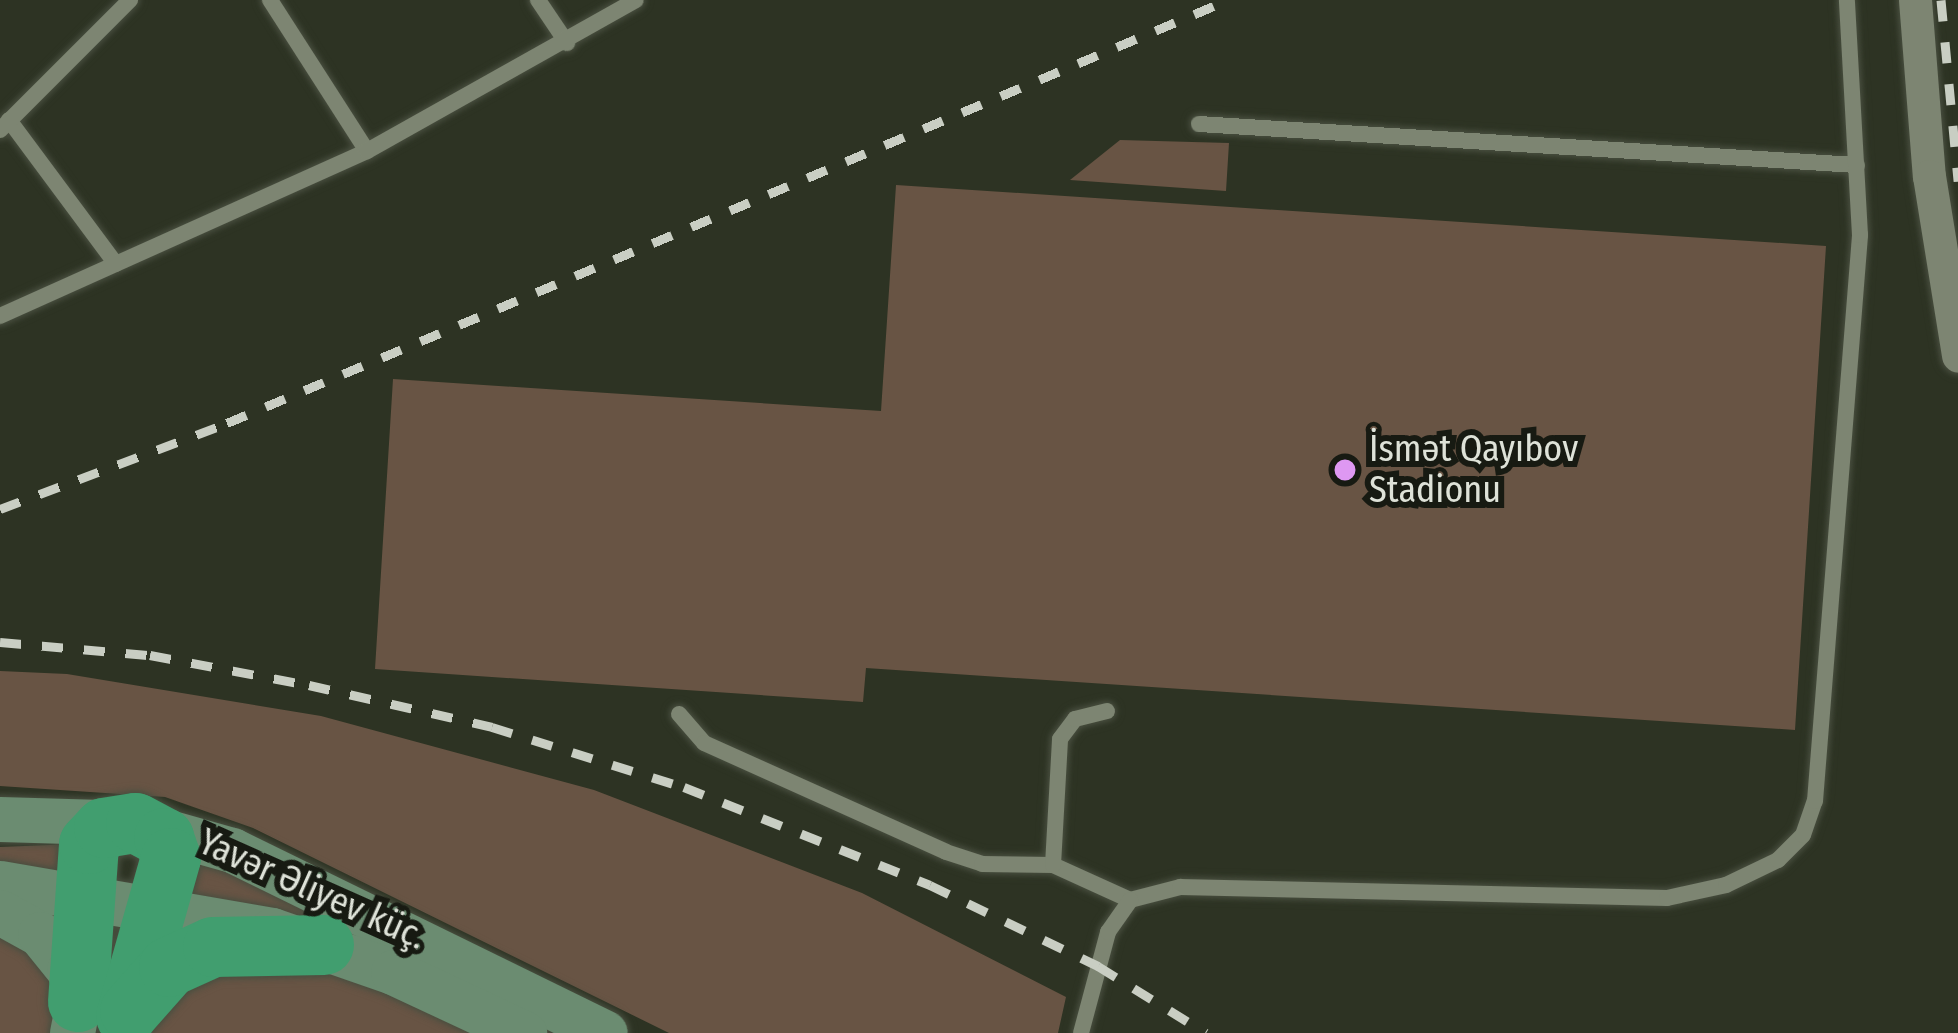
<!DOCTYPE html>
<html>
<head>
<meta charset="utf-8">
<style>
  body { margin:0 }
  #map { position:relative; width:1958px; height:1033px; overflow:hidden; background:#2d3323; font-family:"Fira Sans Condensed",sans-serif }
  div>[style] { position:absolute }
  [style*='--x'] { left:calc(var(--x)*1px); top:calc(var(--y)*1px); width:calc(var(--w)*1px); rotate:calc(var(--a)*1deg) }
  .green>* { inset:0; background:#685444 }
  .roads { filter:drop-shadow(0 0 3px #494f40) drop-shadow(0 0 3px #494f40) }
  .service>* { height:16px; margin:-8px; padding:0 8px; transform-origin:8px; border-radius:8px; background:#7d8572 }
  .minor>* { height:33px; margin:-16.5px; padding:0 16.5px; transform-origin:16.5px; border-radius:16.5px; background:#7d8572 }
  .secondary>* { height:45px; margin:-22.5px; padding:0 22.5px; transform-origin:22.5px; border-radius:22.5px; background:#6b8c71 }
  .motorway>* { height:60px; margin:-30px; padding:0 30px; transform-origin:30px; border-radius:30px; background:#419e6f }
  .rail>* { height:9px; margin-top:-4.5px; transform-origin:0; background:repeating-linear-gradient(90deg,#c9cec3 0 21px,transparent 0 42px) }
  .dots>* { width:33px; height:33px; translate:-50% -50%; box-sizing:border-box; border:6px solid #171a12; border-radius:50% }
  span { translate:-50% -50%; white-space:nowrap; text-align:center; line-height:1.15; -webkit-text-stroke:12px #171a12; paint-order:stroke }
  .poi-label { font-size:36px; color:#dee2d8 }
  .left { translate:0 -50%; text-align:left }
  .street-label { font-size:36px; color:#dee2d8 }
</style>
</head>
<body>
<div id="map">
  <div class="green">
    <i style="clip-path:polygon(1120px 140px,1229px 143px,1226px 191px,1070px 180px)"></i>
    <i style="clip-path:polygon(896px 185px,1826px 246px,1795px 730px,866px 668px,863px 702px,375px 669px,393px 379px,881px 411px)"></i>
    <i style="clip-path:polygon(0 671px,67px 674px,321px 716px,594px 790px,862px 893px,1066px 997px,1058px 1033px,669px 1033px,253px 828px,165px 797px,0 786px)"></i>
    <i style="clip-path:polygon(74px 844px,66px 873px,0 873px,0 847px)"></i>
    <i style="clip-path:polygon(188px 853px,374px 934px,178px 892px)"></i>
    <i style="clip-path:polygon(0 929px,54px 969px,55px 1033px,0 1033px)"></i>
    <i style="clip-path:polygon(196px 965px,340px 972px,473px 1033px,135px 1033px)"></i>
  </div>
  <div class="roads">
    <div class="service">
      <i style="--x:270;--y:0;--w:179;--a:57.3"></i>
      <i style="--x:538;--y:0;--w:52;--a:56"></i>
      <i style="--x:9;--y:120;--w:179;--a:53.4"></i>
      <i style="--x:1199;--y:124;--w:659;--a:3.57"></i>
      <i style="--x:0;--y:130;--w:184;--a:-45"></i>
      <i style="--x:0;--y:316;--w:402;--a:-24.2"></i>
      <i style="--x:367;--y:151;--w:308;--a:-29.3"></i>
      <i style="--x:679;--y:714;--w:38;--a:49"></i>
      <i style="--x:704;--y:743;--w:265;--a:24.2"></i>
      <i style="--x:946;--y:852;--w:38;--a:18"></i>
      <i style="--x:982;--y:864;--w:71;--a:0.8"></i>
      <i style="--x:1053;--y:865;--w:85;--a:24.4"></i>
      <i style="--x:1130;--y:900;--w:52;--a:-14.6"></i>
      <i style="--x:1180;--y:887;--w:487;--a:1.3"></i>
      <i style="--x:1667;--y:898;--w:60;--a:-12.4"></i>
      <i style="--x:1726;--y:885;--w:58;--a:-25.7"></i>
      <i style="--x:1778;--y:860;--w:35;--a:-45"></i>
      <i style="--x:1803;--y:835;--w:36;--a:-71"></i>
      <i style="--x:1815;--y:801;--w:568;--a:-85.45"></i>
      <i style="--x:1860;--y:235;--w:235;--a:-93.2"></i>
      <i style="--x:1053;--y:865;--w:126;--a:-86.8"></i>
      <i style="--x:1060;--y:739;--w:25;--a:-53"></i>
      <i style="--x:1075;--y:719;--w:33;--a:-14"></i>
      <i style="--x:1081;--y:1033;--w:105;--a:-75"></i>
      <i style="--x:1108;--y:932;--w:39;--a:-55"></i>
    </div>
    <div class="minor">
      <i style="--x:1915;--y:0;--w:177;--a:85.5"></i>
      <i style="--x:1929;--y:176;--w:182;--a:80.8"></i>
    </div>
    <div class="secondary">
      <i style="--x:0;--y:819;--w:136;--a:1.7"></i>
      <i style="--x:136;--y:823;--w:100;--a:15.7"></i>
      <i style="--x:232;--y:850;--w:415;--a:26.1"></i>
      <i style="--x:0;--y:883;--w:276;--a:9.8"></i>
      <i style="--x:272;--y:930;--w:128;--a:19.1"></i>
      <i style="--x:393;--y:972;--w:145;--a:25"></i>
      <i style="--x:0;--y:912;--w:46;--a:28.8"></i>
      <i style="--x:40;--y:934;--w:46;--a:51.1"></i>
      <i style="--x:69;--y:970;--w:33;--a:74"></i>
      <i style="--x:78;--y:1002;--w:32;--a:101"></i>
    </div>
    <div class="motorway">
      <i style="--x:78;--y:1002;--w:158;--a:-86"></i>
      <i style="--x:89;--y:844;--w:22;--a:-47"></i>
      <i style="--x:104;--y:828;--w:32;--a:-9"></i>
      <i style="--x:136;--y:823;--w:32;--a:28"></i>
      <i style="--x:164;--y:838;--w:21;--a:71"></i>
      <i style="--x:171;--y:858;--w:165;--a:105.8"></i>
      <i style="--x:130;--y:1011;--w:59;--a:-48.4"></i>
      <i style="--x:169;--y:967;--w:48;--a:-24.4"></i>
      <i style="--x:213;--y:947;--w:111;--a:-1"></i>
    </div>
  </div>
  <div class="rail">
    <i style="--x:1941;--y:0;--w:182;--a:84.6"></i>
    <i style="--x:0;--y:509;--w:243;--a:-20.7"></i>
    <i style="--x:227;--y:423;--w:1087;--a:-22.91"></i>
    <i style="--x:0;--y:642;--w:151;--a:5"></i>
    <i style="--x:150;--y:655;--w:162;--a:10.7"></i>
    <i style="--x:309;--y:685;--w:188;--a:12.9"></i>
    <i style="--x:492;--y:727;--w:201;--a:17.4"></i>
    <i style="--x:684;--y:787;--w:265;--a:21.7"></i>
    <i style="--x:930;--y:885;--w:187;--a:25.7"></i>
    <i style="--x:1098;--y:966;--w:127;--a:31.8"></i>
  </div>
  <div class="dots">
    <i style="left:1345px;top:470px;background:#de98f2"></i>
  </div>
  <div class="poi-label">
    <span class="left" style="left:1369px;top:470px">İsmət Qayıbov<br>Stadionu</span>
  </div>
  <div class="street-label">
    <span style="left:312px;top:890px;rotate:24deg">Yavər Əliyev küç.</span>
  </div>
</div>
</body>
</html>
